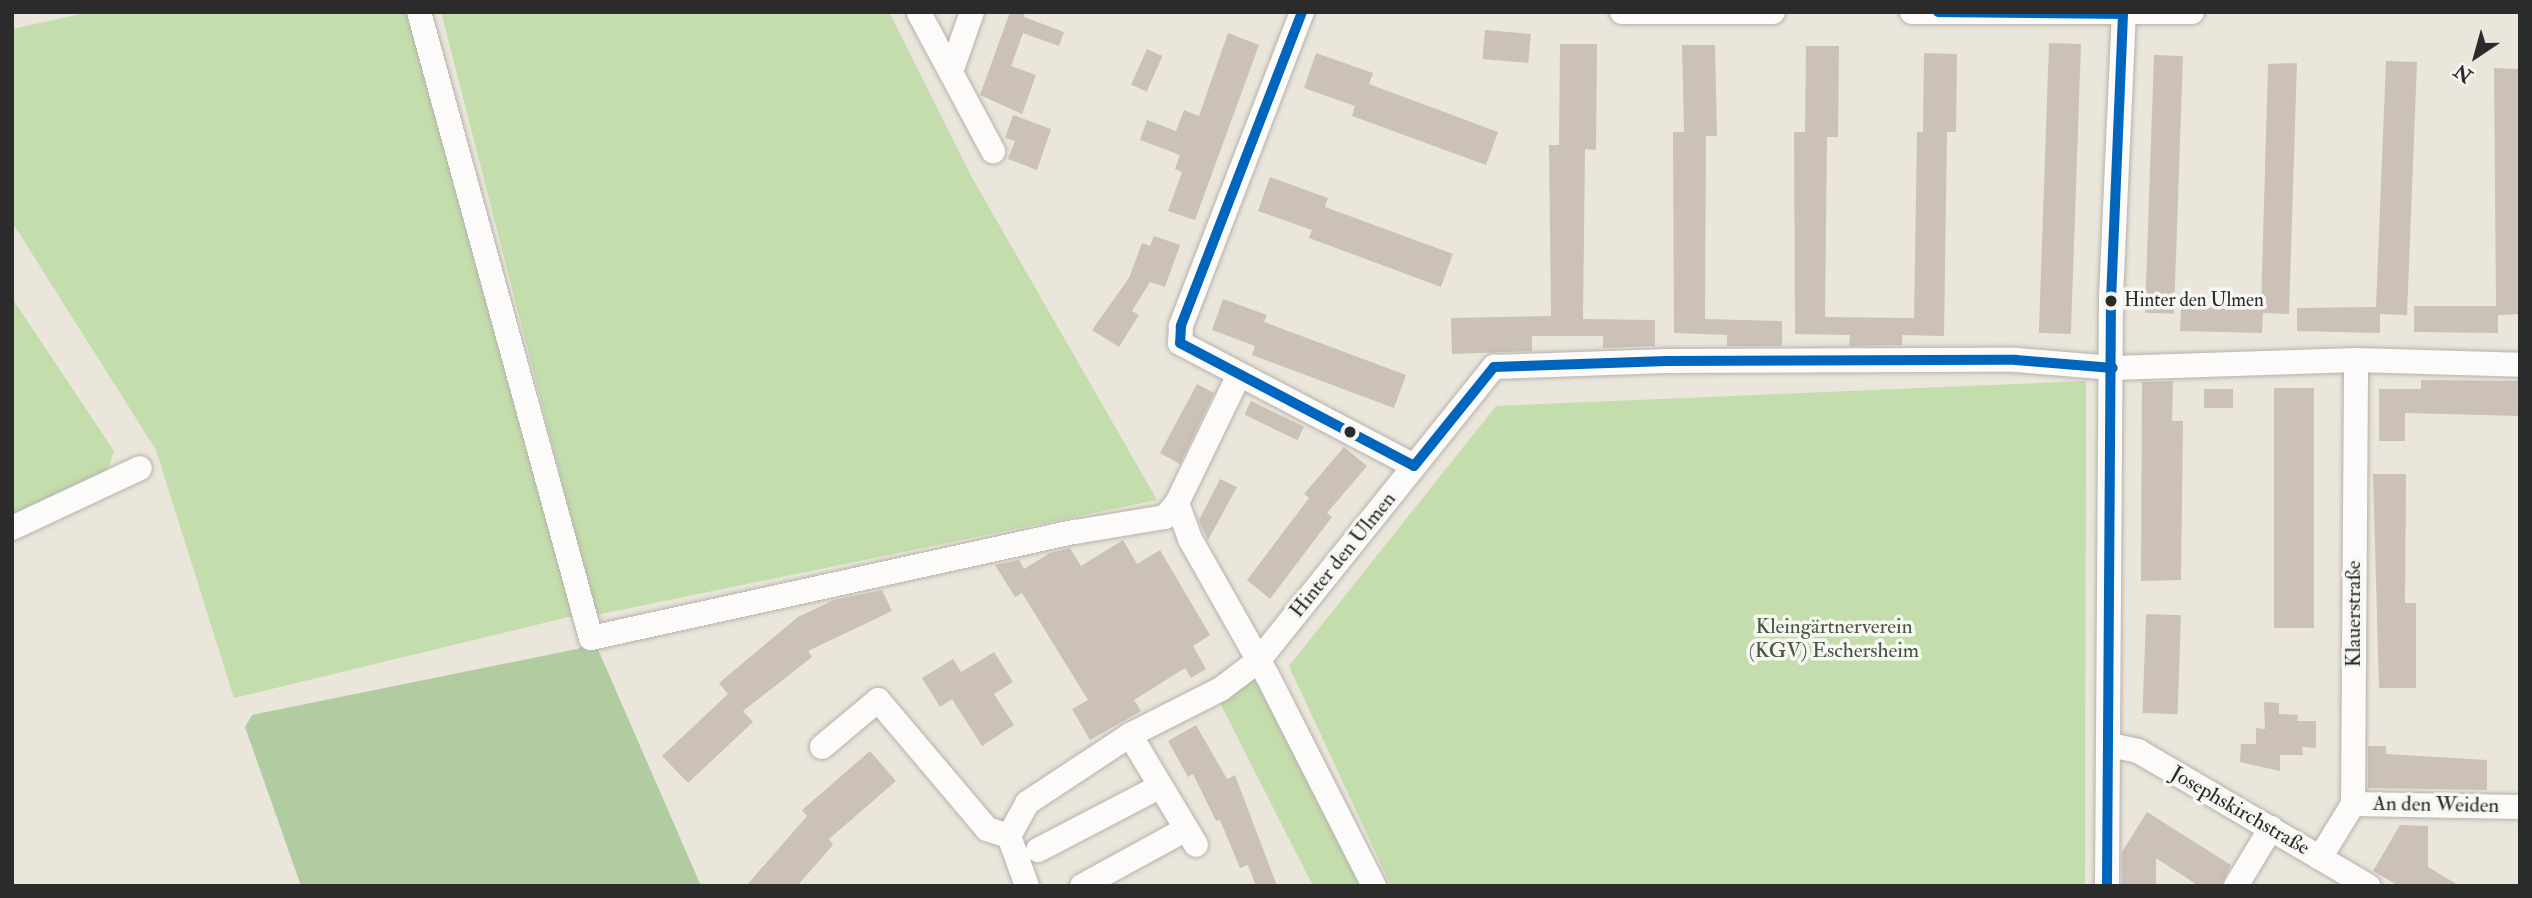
<!DOCTYPE html>
<html>
<head>
<meta charset="utf-8">
<style>
  body { margin:0 }
  #map { position:relative; width:2532px; height:898px; overflow:hidden; background:#ebe6db; font-family:"IM FELL Double Pica",serif }
  div>[style] { position:absolute }
  [style*='--x'] { left:calc(var(--x)*1px); top:calc(var(--y)*1px); width:calc(var(--w)*1px); rotate:calc(var(--a)*1deg) }
  .green>* { inset:0; background:#c3ddac }
  .forest>* { inset:0; background:#b1cca1 }
  .building>* { inset:0; background:#cbc1b6; transform-origin:0 0 }
  .roads { filter:drop-shadow(0 0 2px #b5b2ac) drop-shadow(0 0 2px #b5b2ac) }
  .minor>* { height:24px; margin:-12px; padding:0 12px; transform-origin:12px; border-radius:12px; background:#fcfbfa }
  .bus-1>* { height:10px; margin:-5px; padding:0 5px; transform-origin:5px; border-radius:5px; background:#0065bd }
  .dots>* { width:19px; height:19px; translate:-50% -50%; box-sizing:border-box; border:4px solid #f6f6f2; border-radius:50% }
  span { translate:-50% -50%; white-space:nowrap; text-align:center; line-height:1.15; -webkit-text-stroke:7px #f6f6f2; paint-order:stroke }
  .bus-label { font-size:19px; color:#2b2b2b }
  .left { translate:0 -50%; text-align:left }
  .street-label { font-size:21px; color:#2b2b2b }
  .park-label { font-size:21px; color:#495642 }
  .frame { position:absolute; inset:0; border:14px solid #2b2b2b; pointer-events:none }
  .north { position:absolute; left:2441px; top:21px; width:70px; height:70px; -webkit-text-stroke:5px #f6f6f2; paint-order:stroke; rotate:216deg; font-size:19px; font-weight:700; line-height:28px; text-align:center; color:#2b2b2b }
  .north::after { content:''; display:block; margin:auto; width:24px; height:32px; background:#2b2b2b; clip-path:polygon(50% 0,100% 100%,50% 72%,0 100%) }
</style>
</head>
<body>
<div id="map">
  <div class="green">
    <i style="clip-path:polygon(90px 12px,421px 12px,577px 615px,234px 698px,156px 450px,12px 222px,12px 29px)"></i>
    <i style="clip-path:polygon(441px 12px,889px 12px,970px 174px,1157px 500px,596px 615px)"></i>
    <i style="clip-path:polygon(12px 298px,114px 451px,105px 477px,12px 516px)"></i>
    <i style="clip-path:polygon(2086px 381px,2085px 886px,1391px 886px,1289px 666px,1496px 406px)"></i>
    <i style="clip-path:polygon(1260px 671px,1365px 886px,1313px 886px,1220px 703px)"></i>
  </div>
  <div class="forest">
    <i style="clip-path:polygon(594px 640px,701px 886px,301px 886px,245px 727px,252px 715px,577px 649px)"></i>
  </div>
  <div class="building">
    <i style="clip-path:polygon(1010px 12px,1025px 12px,1024px 17px,1064px 32px,1059px 46px,1023px 33px,1011px 66px,1036px 75px,1022px 114px,980px 95px)"></i>
    <i style="left:1485px;top:30px;width:46px;height:29px;rotate:5deg"></i>
    <i style="clip-path:polygon(1228px 33px,1259px 45px,1195px 220px,1168px 211px,1182px 172px,1175px 169px,1180px 155px,1140px 140px,1147px 120px,1176px 131px,1184px 110px,1199px 116px)"></i>
    <i style="left:2049px;top:43px;width:32px;height:290px;rotate:2deg"></i>
    <i style="clip-path:polygon(1560px 44px,1597px 44px,1596px 150px,1585px 149px,1583px 319px,1655px 320px,1655px 346px,1603px 348px,1603px 336px,1532px 336px,1532px 351px,1452px 354px,1451px 318px,1551px 316px,1549px 145px,1559px 145px)"></i>
    <i style="clip-path:polygon(1682px 45px,1715px 45px,1717px 136px,1706px 136px,1705px 319px,1782px 321px,1782px 346px,1727px 346px,1727px 335px,1674px 333px,1673px 132px,1684px 132px)"></i>
    <i style="clip-path:polygon(1806px 46px,1839px 46px,1838px 137px,1827px 137px,1825px 317px,1914px 318px,1917px 132px,1923px 132px,1924px 53px,1957px 54px,1956px 132px,1947px 132px,1944px 336px,1902px 335px,1902px 345px,1849px 346px,1850px 335px,1795px 334px,1794px 132px,1805px 132px)"></i>
    <i style="left:1147px;top:49px;width:17px;height:39px;rotate:24deg"></i>
    <i style="clip-path:polygon(1316px 53px,1373px 73px,1369px 84px,1498px 132px,1486px 165px,1352px 116px,1355px 106px,1304px 88px)"></i>
    <i style="left:2154px;top:55px;width:29px;height:258px;rotate:2deg"></i>
    <i style="clip-path:polygon(2386px 61px,2417px 62px,2407px 315px,2380px 314px,2380px 333px,2297px 331px,2297px 308px,2376px 307px)"></i>
    <i style="clip-path:polygon(2297px 63px,2289px 314px,2263px 313px,2262px 333px,2180px 331px,2181px 308px,2261px 307px,2268px 64px)"></i>
    <i style="clip-path:polygon(2494px 68px,2520px 69px,2520px 314px,2498px 315px,2498px 333px,2414px 332px,2414px 306px,2496px 306px)"></i>
    <i style="clip-path:polygon(1013px 115px,1051px 129px,1037px 170px,1008px 159px,1015px 141px,1005px 138px)"></i>
    <i style="clip-path:polygon(1270px 177px,1328px 198px,1325px 207px,1453px 254px,1441px 287px,1309px 238px,1312px 230px,1258px 211px)"></i>
    <i style="clip-path:polygon(1154px 236px,1180px 245px,1165px 287px,1150px 282px,1132px 311px,1139px 315px,1119px 347px,1092px 330px,1129px 278px,1142px 243px,1150px 246px)"></i>
    <i style="clip-path:polygon(1223px 299px,1267px 315px,1264px 322px,1406px 375px,1394px 408px,1252px 355px,1255px 346px,1212px 330px)"></i>
    <i style="clip-path:polygon(2421px 380px,2520px 381px,2520px 416px,2405px 413px,2405px 441px,2379px 441px,2379px 389px,2421px 389px)"></i>
    <i style="clip-path:polygon(2173px 381px,2172px 421px,2183px 421px,2181px 580px,2141px 581px,2142px 382px)"></i>
    <i style="clip-path:polygon(1197px 384px,1214px 393px,1180px 464px,1160px 453px)"></i>
    <i style="left:2274px;top:388px;width:40px;height:240px"></i>
    <i style="left:2204px;top:389px;width:29px;height:19px"></i>
    <i style="left:1251px;top:401px;width:59px;height:15px;rotate:26deg"></i>
    <i style="clip-path:polygon(1344px 447px,1367px 466px,1327px 513px,1332px 517px,1270px 599px,1247px 580px,1309px 498px,1304px 494px)"></i>
    <i style="clip-path:polygon(2373px 474px,2406px 474px,2405px 603px,2416px 603px,2416px 688px,2379px 688px)"></i>
    <i style="clip-path:polygon(1220px 479px,1237px 487px,1208px 540px,1199px 520px)"></i>
    <i style="clip-path:polygon(1123px 540px,1137px 564px,1160px 550px,1210px 635px,1193px 646px,1206px 669px,1191px 678px,1185px 668px,1134px 700px,1141px 711px,1090px 740px,1072px 709px,1088px 700px,1022px 593px,1015px 597px,995px 565px,1019px 560px,1024px 569px,1050px 553px,1070px 548px,1081px 566px)"></i>
    <i style="clip-path:polygon(882px 590px,892px 611px,808px 651px,812px 657px,743px 711px,753px 722px,688px 783px,662px 756px,728px 694px,719px 683px,798px 617px,834px 600px)"></i>
    <i style="left:2146px;top:614px;width:35px;height:99px;rotate:2deg"></i>
    <i style="clip-path:polygon(994px 652px,1013px 682px,994px 694px,1014px 725px,982px 746px,952px 699px,940px 707px,922px 678px,953px 659px,961px 672px)"></i>
    <i style="clip-path:polygon(2264px 702px,2279px 703px,2279px 714px,2298px 715px,2297px 721px,2316px 721px,2316px 748px,2302px 747px,2303px 755px,2280px 755px,2280px 771px,2240px 762px,2241px 744px,2256px 744px,2256px 728px,2265px 729px)"></i>
    <i style="clip-path:polygon(1196px 725px,1227px 779px,1235px 775px,1277px 886px,1256px 886px,1248px 865px,1240px 868px,1220px 820px,1216px 821px,1193px 774px,1188px 777px,1168px 741px)"></i>
    <i style="clip-path:polygon(2368px 746px,2386px 746px,2386px 754px,2487px 760px,2487px 790px,2368px 788px)"></i>
    <i style="clip-path:polygon(870px 751px,896px 781px,829px 839px,833px 845px,797px 886px,746px 886px,807px 816px,802px 810px)"></i>
    <i style="clip-path:polygon(2147px 812px,2231px 865px,2221px 886px,2199px 886px,2156px 858px,2156px 886px,2122px 886px,2122px 852px)"></i>
    <i style="clip-path:polygon(2400px 825px,2428px 826px,2428px 867px,2460px 886px,2399px 886px,2373px 871px)"></i>
  </div>
  <div class="roads">
    <div class="minor">
      <i style="--x:419;--y:12;--w:649;--a:74.64"></i>
      <i style="--x:591;--y:638;--w:495;--a:-12.4"></i>
      <i style="--x:1075;--y:532;--w:91;--a:-9.5"></i>
      <i style="--x:1165;--y:517;--w:18;--a:-49"></i>
      <i style="--x:1177;--y:503;--w:142;--a:-64.2"></i>
      <i style="--x:1302;--y:12;--w:337;--a:111.1"></i>
      <i style="--x:1181;--y:326;--w:17;--a:93"></i>
      <i style="--x:1180;--y:343;--w:264;--a:27.7"></i>
      <i style="--x:1622;--y:12;--w:151;--a:0"></i>
      <i style="--x:1912;--y:12;--w:280;--a:0"></i>
      <i style="--x:919;--y:13;--w:157;--a:61.8"></i>
      <i style="--x:951;--y:72;--w:64;--a:-70.7"></i>
      <i style="--x:1177;--y:503;--w:38;--a:70"></i>
      <i style="--x:1190;--y:539;--w:156;--a:60.5"></i>
      <i style="--x:1267;--y:675;--w:237;--a:63.1"></i>
      <i style="--x:12;--y:528;--w:141;--a:-25.1"></i>
      <i style="--x:1130;--y:735;--w:128;--a:59"></i>
      <i style="--x:2110;--y:745;--w:29;--a:12"></i>
      <i style="--x:2138;--y:751;--w:267;--a:30.4"></i>
      <i style="--x:822;--y:747;--w:73;--a:-40"></i>
      <i style="--x:878;--y:700;--w:169;--a:49.8"></i>
      <i style="--x:987;--y:829;--w:23;--a:18"></i>
      <i style="--x:2353;--y:804;--w:167;--a:1"></i>
      <i style="--x:1038;--y:850;--w:136;--a:-27.5"></i>
      <i style="--x:2320;--y:858;--w:63;--a:-58.6"></i>
      <i style="--x:2353;--y:804;--w:444;--a:-89.6"></i>
      <i style="--x:1027;--y:886;--w:53;--a:-109.8"></i>
      <i style="--x:1009;--y:836;--w:38;--a:-61"></i>
      <i style="--x:1027;--y:803;--w:123;--a:-33.4"></i>
      <i style="--x:1130;--y:735;--w:102;--a:-26.8"></i>
      <i style="--x:1221;--y:689;--w:48;--a:-37.3"></i>
      <i style="--x:1259;--y:660;--w:376;--a:-51.3"></i>
      <i style="--x:1494;--y:367;--w:172;--a:-2"></i>
      <i style="--x:1666;--y:361;--w:350;--a:-0.2"></i>
      <i style="--x:2016;--y:360;--w:97;--a:4.7"></i>
      <i style="--x:2113;--y:368;--w:243;--a:-1.9"></i>
      <i style="--x:2356;--y:360;--w:164;--a:1.7"></i>
      <i style="--x:1082;--y:886;--w:119;--a:-28.7"></i>
      <i style="--x:2107;--y:886;--w:589;--a:-89.61"></i>
      <i style="--x:2111;--y:297;--w:285;--a:-87.4"></i>
      <i style="--x:2236;--y:886;--w:68;--a:-58.9"></i>
    </div>
  </div>
  <div class="bus-1">
    <i style="--x:1302;--y:12;--w:337;--a:111.1"></i>
    <i style="--x:1181;--y:326;--w:17;--a:93"></i>
    <i style="--x:1180;--y:343;--w:264;--a:27.7"></i>
    <i style="--x:1414;--y:466;--w:127;--a:-51.1"></i>
    <i style="--x:1494;--y:367;--w:172;--a:-2"></i>
    <i style="--x:1666;--y:361;--w:350;--a:-0.2"></i>
    <i style="--x:2016;--y:360;--w:97;--a:4.7"></i>
    <i style="--x:1938;--y:12;--w:185;--a:0.6"></i>
    <i style="--x:2123;--y:14;--w:283;--a:92.4"></i>
    <i style="--x:2111;--y:297;--w:589;--a:90.39"></i>
  </div>
  <div class="dots">
    <i style="left:2111px;top:301px;background:#2b2b2b"></i>
    <i style="left:1350px;top:432px;background:#2b2b2b"></i>
  </div>
  <div class="bus-label">
    <span class="left" style="left:2124px;top:301px">Hinter den Ulmen</span>
  </div>
  <div class="street-label">
    <span style="left:1343px;top:555px;rotate:-51deg">Hinter den Ulmen</span>
    <span style="left:2354px;top:614px;rotate:-90deg">Klauerstraße</span>
    <span style="left:2436px;top:805px;rotate:1deg">An den Weiden</span>
    <span style="left:2240px;top:811px;rotate:30deg">Josephskirchstraße</span>
  </div>
  <div class="park-label">
    <span style="left:1834px;top:639px">Kleingärtnerverein<br>(KGV) Eschersheim</span>
  </div>
  <div class="frame"></div>
  <div class="north">N</div>
</div>
</body>
</html>
